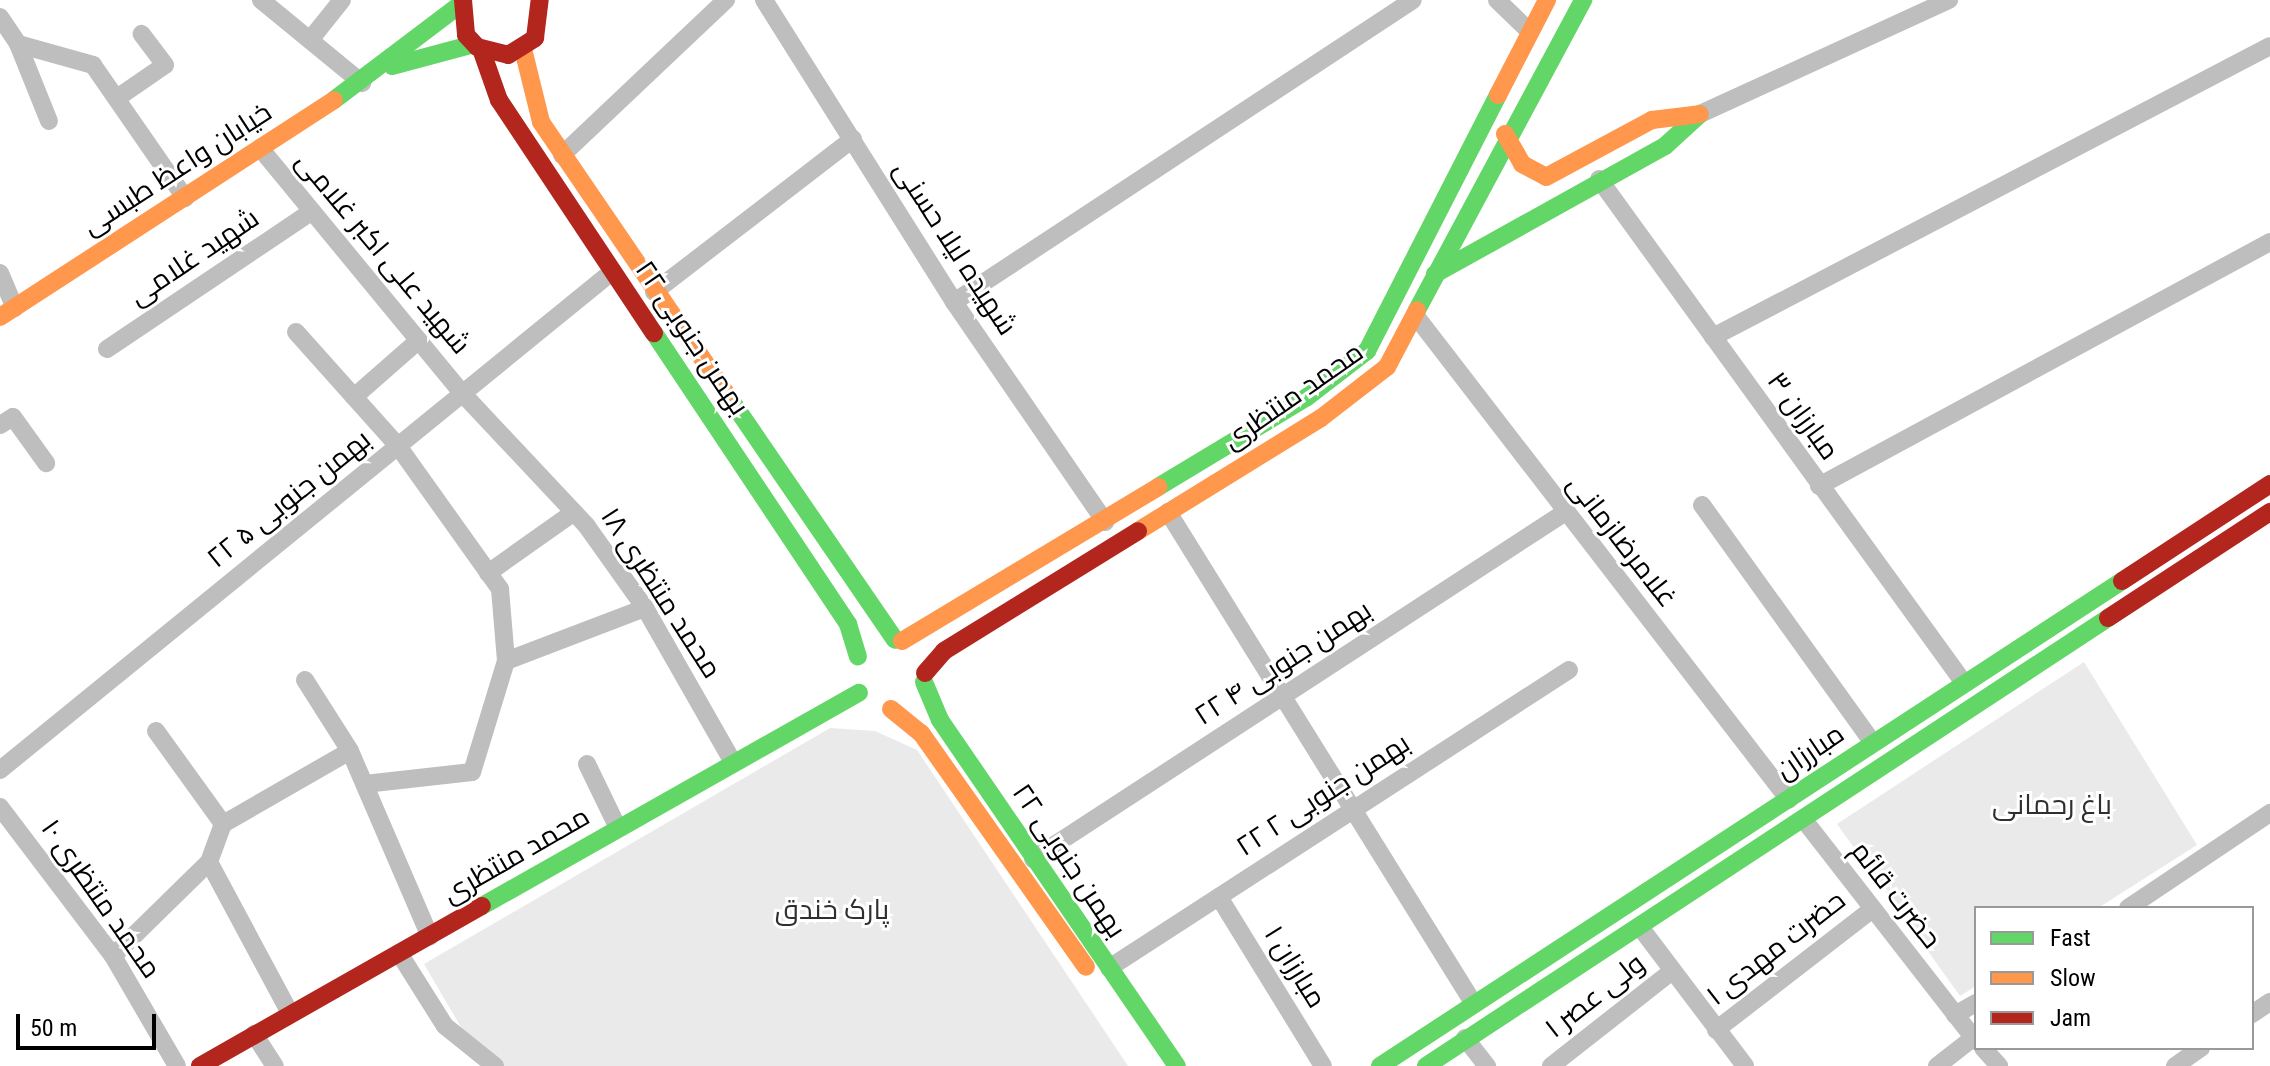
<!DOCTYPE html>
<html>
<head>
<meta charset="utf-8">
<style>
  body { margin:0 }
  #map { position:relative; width:2270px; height:1066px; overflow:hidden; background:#fff; font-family:"Roboto Condensed",Cairo,sans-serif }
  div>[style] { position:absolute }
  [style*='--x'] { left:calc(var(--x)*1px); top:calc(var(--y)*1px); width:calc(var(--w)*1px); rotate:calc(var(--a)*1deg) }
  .green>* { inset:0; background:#eaeaea }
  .street>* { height:18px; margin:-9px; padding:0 9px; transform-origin:9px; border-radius:9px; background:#bebebe }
  .fast>* { height:18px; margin:-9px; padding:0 9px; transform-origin:9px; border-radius:9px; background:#63d668 }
  .slow>* { height:18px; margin:-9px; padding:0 9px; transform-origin:9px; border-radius:9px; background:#ff974d }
  .jam>* { height:18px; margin:-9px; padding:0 9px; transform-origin:9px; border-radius:9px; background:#b3261e }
  span { translate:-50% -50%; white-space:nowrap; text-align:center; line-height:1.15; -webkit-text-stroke:6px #fff; paint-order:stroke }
  .street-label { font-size:28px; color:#000 }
  .park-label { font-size:28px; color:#2f2f2f }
  .legend { position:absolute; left:1974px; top:906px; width:280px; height:144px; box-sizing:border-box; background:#fff; border:2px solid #999; margin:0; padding:10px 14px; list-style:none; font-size:24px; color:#000 }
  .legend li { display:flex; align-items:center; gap:16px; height:40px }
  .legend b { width:40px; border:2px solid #999 }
  .scale { position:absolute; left:16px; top:1014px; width:140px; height:36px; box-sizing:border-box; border:4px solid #000; border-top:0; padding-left:10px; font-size:24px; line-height:28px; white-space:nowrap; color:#000; -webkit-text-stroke:6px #fff; paint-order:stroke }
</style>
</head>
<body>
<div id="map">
  <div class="green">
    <i style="clip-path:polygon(2084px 662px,2197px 845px,2098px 908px,1976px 908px,1976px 986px,1960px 996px,1837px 824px)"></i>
    <i style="clip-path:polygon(830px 728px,875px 731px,917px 750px,1128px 1066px,498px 1066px,462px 1029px,424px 964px)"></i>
  </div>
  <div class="street">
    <i style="--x:261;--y:0;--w:131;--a:39.4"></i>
    <i style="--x:764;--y:0;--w:357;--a:57.8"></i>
    <i style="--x:954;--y:302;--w:267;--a:55.5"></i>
    <i style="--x:1497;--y:0;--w:45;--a:44.1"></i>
    <i style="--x:0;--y:17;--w:32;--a:56"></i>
    <i style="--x:18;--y:44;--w:78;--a:15.6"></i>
    <i style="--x:93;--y:65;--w:162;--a:55.3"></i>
    <i style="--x:310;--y:40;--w:51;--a:-51.3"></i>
    <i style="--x:18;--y:44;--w:83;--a:68.1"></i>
    <i style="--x:117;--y:98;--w:58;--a:-34.5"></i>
    <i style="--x:165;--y:65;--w:39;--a:-127"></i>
    <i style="--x:1700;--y:114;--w:274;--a:-24.6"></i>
    <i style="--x:260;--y:148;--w:319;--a:50.5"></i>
    <i style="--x:463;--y:394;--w:180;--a:46.8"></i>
    <i style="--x:586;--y:525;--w:102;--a:54.6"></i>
    <i style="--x:645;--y:608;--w:177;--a:60.3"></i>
    <i style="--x:562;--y:155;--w:226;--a:-43.4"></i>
    <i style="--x:1599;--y:179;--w:622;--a:54.09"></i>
    <i style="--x:0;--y:273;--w:38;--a:67"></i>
    <i style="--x:654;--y:292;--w:251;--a:-37.6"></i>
    <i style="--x:954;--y:302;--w:549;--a:-33.34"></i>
    <i style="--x:1415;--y:315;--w:612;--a:52.36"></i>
    <i style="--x:296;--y:332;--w:153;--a:48.2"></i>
    <i style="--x:398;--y:446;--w:176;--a:54.5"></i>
    <i style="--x:500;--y:589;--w:72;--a:85.2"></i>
    <i style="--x:506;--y:661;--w:116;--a:107"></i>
    <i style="--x:472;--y:772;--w:108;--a:173.6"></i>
    <i style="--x:1713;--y:337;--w:628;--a:-27.58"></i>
    <i style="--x:107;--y:349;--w:247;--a:-33.9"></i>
    <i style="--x:354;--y:397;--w:86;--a:-41.2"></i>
    <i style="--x:0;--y:425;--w:15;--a:-32"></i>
    <i style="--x:13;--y:417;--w:57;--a:54.3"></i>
    <i style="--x:1819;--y:486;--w:513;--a:-28.41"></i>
    <i style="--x:1702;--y:505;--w:293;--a:54.3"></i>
    <i style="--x:1168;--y:512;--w:579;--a:58.12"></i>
    <i style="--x:488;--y:573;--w:105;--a:-35.3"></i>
    <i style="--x:506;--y:661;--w:149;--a:-20.9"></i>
    <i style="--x:305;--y:680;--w:84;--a:57.6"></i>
    <i style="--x:350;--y:751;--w:202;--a:66.7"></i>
    <i style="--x:156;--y:731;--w:115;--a:54.2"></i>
    <i style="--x:587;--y:764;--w:71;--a:64.2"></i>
    <i style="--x:0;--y:770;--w:790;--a:-39.15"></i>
    <i style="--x:0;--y:807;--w:187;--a:52.8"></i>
    <i style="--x:113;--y:956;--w:127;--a:59.8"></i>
    <i style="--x:1804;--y:820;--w:280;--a:52.1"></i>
    <i style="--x:1033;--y:859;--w:634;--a:-33.09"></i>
    <i style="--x:209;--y:862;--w:171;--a:61.8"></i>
    <i style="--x:1219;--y:897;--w:198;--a:58.4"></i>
    <i style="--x:2128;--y:908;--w:171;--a:-33.8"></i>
    <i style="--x:1640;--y:927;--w:174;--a:52.9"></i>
    <i style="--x:399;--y:953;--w:86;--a:57.8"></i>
    <i style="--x:445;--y:1026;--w:64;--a:38.7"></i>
    <i style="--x:113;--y:956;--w:134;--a:-44.4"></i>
    <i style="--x:209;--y:862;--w:40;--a:-69.8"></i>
    <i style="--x:223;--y:824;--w:146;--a:-29.9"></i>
    <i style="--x:1109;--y:968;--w:548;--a:-32.94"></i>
    <i style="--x:2252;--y:1014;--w:22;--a:-34"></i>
    <i style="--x:1955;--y:1015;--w:24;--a:-30"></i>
    <i style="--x:1716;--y:1030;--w:196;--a:-37.7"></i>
    <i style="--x:254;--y:1034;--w:38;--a:57"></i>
    <i style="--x:1465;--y:1038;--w:36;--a:52"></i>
    <i style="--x:1983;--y:1048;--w:24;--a:48"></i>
    <i style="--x:1551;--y:1066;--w:154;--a:-38.1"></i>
    <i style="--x:1937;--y:1066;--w:46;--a:-37.9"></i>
    <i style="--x:2175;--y:1066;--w:32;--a:-35"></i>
  </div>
  <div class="fast">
    <i style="--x:392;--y:66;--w:85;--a:-15"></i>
    <i style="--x:334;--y:100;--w:159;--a:-37.1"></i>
    <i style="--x:1435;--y:274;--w:263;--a:-29.1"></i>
    <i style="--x:1665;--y:146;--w:47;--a:-42.4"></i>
    <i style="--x:1417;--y:310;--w:352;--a:-61.8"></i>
    <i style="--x:654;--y:333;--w:350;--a:56.3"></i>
    <i style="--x:848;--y:624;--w:34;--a:73"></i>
    <i style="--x:726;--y:393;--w:299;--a:55.6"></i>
    <i style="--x:1158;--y:487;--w:174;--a:-31.1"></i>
    <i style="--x:1307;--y:397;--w:76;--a:-37.5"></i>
    <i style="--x:1367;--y:351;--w:288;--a:-62.9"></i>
    <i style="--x:924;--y:682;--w:41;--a:67.2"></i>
    <i style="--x:940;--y:720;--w:419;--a:55.6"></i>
    <i style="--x:482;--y:906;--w:433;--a:-29.5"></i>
    <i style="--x:1380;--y:1066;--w:886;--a:-33.17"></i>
    <i style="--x:1426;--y:1066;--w:816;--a:-33.3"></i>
  </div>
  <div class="slow">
    <i style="--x:523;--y:49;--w:75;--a:76.1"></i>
    <i style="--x:541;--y:122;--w:328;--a:55.7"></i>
    <i style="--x:1498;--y:95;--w:107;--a:-62.7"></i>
    <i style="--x:1505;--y:134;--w:34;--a:60"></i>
    <i style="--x:1522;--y:164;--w:27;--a:28"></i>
    <i style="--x:1546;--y:177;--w:120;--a:-28.3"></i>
    <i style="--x:1652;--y:120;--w:48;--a:-7.1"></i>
    <i style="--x:0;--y:317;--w:398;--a:-33"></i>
    <i style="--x:1138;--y:531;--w:215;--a:-31.7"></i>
    <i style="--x:1321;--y:418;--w:83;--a:-37.7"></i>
    <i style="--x:1387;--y:367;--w:64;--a:-62.2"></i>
    <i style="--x:902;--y:641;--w:299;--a:-31"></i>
    <i style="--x:891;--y:709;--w:38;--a:39"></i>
    <i style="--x:921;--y:733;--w:286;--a:54.8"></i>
  </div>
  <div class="jam">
    <i style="--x:463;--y:0;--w:35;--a:85"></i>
    <i style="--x:466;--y:35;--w:16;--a:47"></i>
    <i style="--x:477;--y:47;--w:32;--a:14"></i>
    <i style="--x:508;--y:55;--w:32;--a:-32"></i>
    <i style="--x:535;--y:38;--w:38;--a:-83"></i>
    <i style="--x:481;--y:49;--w:54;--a:70.6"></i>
    <i style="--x:499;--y:100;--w:280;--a:56.4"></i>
    <i style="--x:2122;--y:581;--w:177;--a:-33.2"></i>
    <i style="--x:2108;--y:618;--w:194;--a:-33.2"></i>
    <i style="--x:925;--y:673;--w:29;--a:-49"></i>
    <i style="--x:944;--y:651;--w:228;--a:-31.7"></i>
    <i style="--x:200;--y:1066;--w:324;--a:-29.6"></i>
  </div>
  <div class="street-label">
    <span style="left:177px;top:169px;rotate:-33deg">خیابان واعظ طبسی</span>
    <span style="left:955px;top:248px;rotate:57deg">شهیده لیلا حسنی</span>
    <span style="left:383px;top:253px;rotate:50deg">شهید علی اکبر غلامی</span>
    <span style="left:194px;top:257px;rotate:-34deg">شهید غلامی</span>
    <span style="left:692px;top:338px;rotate:56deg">۲۲ بهمن جنوبی</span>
    <span style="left:1293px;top:396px;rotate:-35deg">محمد منتظری</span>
    <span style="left:1803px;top:416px;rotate:54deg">مبارزان ۳</span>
    <span style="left:289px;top:499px;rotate:-39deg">۲۲ بهمن جنوبی ۵</span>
    <span style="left:1622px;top:541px;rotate:52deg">غلامرضازمانی</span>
    <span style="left:661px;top:593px;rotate:57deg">محمد منتظری ۱۸</span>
    <span style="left:1283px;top:663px;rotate:-33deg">۲۲ بهمن جنوبی ۴</span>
    <span style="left:1810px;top:752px;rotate:-34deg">مبارزان</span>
    <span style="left:1323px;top:795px;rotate:-33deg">۲۲ بهمن جنوبی ۲</span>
    <span style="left:516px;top:855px;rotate:-30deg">محمد منتظری</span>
    <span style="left:1069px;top:861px;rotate:56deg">۲۲ بهمن جنوبی</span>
    <span style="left:1896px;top:895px;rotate:52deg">حضرت قائم</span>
    <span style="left:101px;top:899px;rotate:55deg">محمد منتظری ۱۰</span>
    <span style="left:1776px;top:948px;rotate:-38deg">حضرت مهدی ۱</span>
    <span style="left:1295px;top:967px;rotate:58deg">مبارزان ۱</span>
    <span style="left:1595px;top:996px;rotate:-38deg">ولی عصر ۱</span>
  </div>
  <div class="park-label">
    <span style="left:2052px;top:805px">باغ رحمانی</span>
    <span style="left:832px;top:910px">پارک خندق</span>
  </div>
  <ul class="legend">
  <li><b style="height:10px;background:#63d668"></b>Fast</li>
  <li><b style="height:10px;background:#ff974d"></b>Slow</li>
  <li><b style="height:10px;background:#b3261e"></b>Jam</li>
  </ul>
  <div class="scale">50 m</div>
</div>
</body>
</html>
